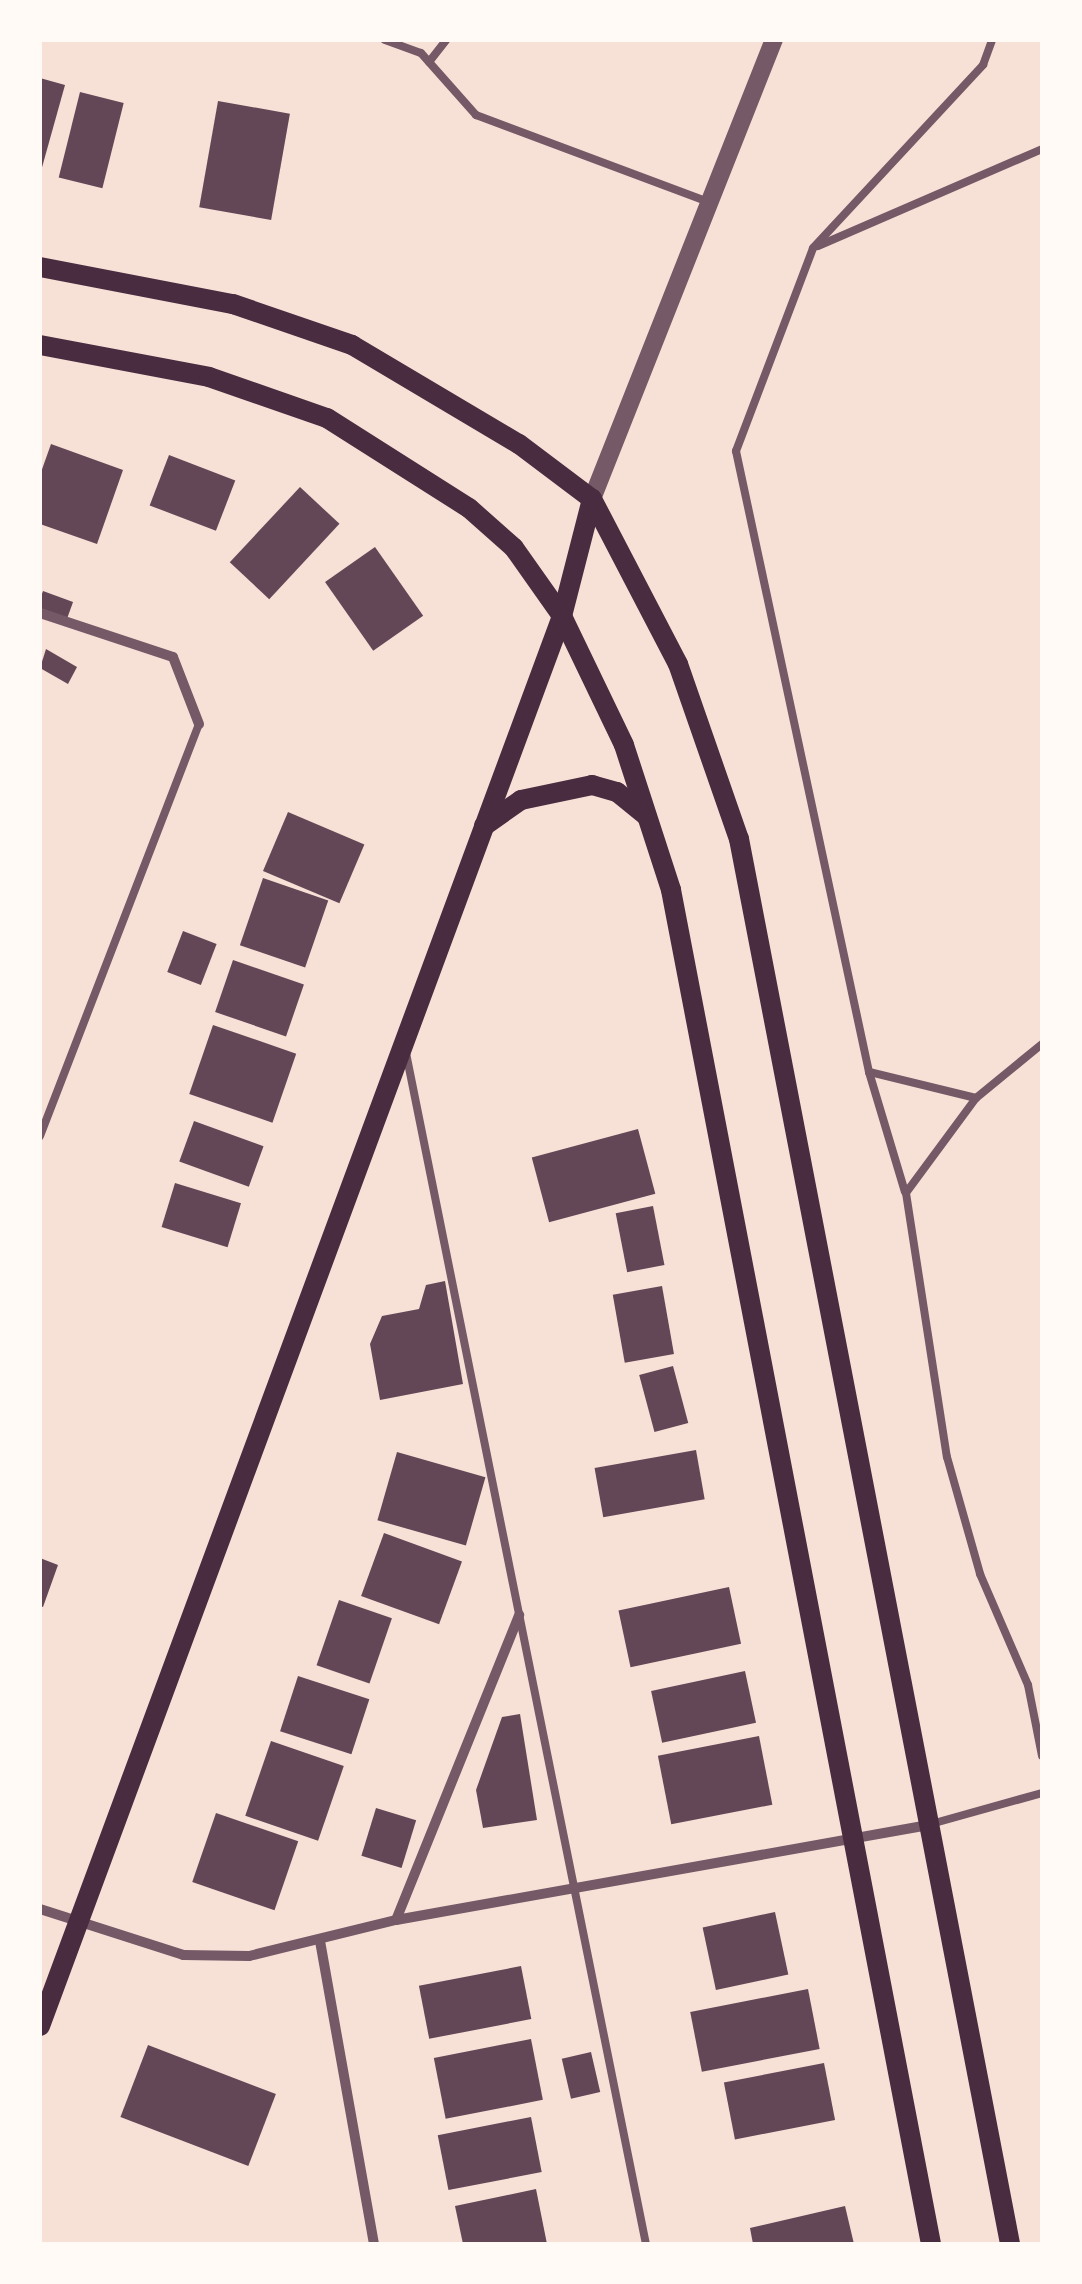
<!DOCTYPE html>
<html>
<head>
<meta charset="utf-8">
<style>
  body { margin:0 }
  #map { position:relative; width:1082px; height:2284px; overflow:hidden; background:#f7e1d7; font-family:"Golos Text",sans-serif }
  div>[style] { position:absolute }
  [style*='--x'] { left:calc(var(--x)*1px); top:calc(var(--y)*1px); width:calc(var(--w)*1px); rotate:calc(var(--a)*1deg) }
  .building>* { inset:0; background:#644757; transform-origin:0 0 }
  .service>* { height:8px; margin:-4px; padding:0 4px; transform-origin:4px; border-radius:4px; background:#755966 }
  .minor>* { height:10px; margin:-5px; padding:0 5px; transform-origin:5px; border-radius:5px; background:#755966 }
  .tertiary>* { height:18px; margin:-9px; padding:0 9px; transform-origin:9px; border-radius:9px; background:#755966 }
  .secondary>* { height:20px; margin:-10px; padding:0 10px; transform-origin:10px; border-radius:10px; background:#4a2c40 }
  span { translate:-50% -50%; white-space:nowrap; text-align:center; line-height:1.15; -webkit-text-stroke:10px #fffaf5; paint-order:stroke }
  .frame { position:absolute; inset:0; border:42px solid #fffaf5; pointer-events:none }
</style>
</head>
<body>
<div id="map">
  <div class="building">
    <i style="clip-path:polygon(40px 78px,65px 85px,41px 171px,40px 171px)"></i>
    <i style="left:80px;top:92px;width:45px;height:88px;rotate:14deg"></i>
    <i style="left:218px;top:101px;width:73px;height:108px;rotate:10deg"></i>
    <i style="clip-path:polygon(51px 444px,123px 470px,97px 544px,40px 524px,40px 475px)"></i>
    <i style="left:169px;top:455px;width:71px;height:54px;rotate:21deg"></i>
    <i style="left:300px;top:487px;width:54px;height:103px;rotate:43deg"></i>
    <i style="left:375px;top:547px;width:84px;height:61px;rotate:55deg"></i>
    <i style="left:43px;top:591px;width:32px;height:17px;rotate:20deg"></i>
    <i style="clip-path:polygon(46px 649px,77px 667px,68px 684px,40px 668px)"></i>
    <i style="left:288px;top:812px;width:83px;height:64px;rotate:23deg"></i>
    <i style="left:263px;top:878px;width:69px;height:71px;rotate:19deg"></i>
    <i style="left:183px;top:931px;width:36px;height:44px;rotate:21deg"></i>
    <i style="left:233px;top:960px;width:75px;height:55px;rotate:19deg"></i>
    <i style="left:213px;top:1025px;width:88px;height:73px;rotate:19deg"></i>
    <i style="left:194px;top:1121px;width:74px;height:43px;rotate:20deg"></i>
    <i style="left:638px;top:1129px;width:67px;height:110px;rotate:75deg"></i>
    <i style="left:175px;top:1183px;width:69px;height:46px;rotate:17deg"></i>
    <i style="left:653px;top:1206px;width:60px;height:38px;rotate:79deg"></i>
    <i style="clip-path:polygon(445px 1281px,463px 1384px,380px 1400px,370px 1344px,382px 1316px,419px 1309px,426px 1285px)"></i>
    <i style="left:662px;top:1286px;width:69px;height:50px;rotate:80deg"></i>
    <i style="left:673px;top:1366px;width:59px;height:35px;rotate:75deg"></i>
    <i style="left:696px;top:1450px;width:50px;height:103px;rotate:80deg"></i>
    <i style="left:397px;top:1452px;width:92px;height:71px;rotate:16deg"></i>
    <i style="left:384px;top:1533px;width:83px;height:67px;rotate:20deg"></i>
    <i style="clip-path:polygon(40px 1558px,58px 1565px,43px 1607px,40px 1606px)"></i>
    <i style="left:729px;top:1587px;width:58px;height:113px;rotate:78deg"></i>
    <i style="left:339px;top:1600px;width:56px;height:69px;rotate:19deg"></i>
    <i style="left:745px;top:1671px;width:53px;height:96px;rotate:78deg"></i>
    <i style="left:298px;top:1676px;width:75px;height:58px;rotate:18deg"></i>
    <i style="clip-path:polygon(520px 1714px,537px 1820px,483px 1828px,476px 1790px,502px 1717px)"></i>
    <i style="left:759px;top:1736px;width:70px;height:103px;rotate:79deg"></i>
    <i style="left:271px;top:1741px;width:77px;height:79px;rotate:19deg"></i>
    <i style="left:376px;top:1808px;width:42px;height:50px;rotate:17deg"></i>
    <i style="left:216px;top:1813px;width:87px;height:73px;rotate:19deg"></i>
    <i style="left:775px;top:1912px;width:64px;height:74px;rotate:78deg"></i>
    <i style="left:521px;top:1966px;width:54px;height:104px;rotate:79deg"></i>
    <i style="left:808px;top:1989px;width:61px;height:120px;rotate:79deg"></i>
    <i style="left:531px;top:2039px;width:62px;height:99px;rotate:79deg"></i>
    <i style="left:148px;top:2045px;width:137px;height:77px;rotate:21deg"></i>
    <i style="left:591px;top:2052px;width:41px;height:30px;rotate:77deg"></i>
    <i style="left:824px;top:2063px;width:58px;height:102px;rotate:79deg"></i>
    <i style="left:531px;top:2117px;width:56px;height:95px;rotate:79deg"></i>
    <i style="clip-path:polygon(536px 2189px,547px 2244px,463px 2244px,455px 2206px)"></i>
    <i style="clip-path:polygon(845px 2206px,854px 2244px,753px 2244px,750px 2228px)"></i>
  </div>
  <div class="service">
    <i style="--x:385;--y:40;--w:38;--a:20"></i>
    <i style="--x:421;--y:53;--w:83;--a:48.4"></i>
    <i style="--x:476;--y:115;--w:249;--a:20.5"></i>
    <i style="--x:429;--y:62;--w:28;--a:-52"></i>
    <i style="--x:818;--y:246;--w:244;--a:-23.4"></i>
    <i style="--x:1042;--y:1044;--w:85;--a:140.7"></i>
    <i style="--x:976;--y:1098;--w:118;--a:126.4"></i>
    <i style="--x:906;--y:1193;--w:267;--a:81.2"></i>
    <i style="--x:947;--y:1457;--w:122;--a:74.2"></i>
    <i style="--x:980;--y:1574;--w:121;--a:66.6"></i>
    <i style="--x:1028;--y:1685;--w:72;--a:78.8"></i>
    <i style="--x:406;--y:1053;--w:1215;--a:78.61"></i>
    <i style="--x:869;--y:1072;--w:125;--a:73.3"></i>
    <i style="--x:976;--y:1098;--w:110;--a:-166.3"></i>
    <i style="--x:869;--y:1072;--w:635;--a:-102.09"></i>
    <i style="--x:736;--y:451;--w:217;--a:-69.2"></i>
    <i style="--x:813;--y:248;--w:250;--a:-47.1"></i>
    <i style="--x:983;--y:65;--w:27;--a:-70"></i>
    <i style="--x:40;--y:1136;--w:442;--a:-68.9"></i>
    <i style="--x:931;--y:1824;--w:115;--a:-15.6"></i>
  </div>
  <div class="minor">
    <i style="--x:40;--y:613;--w:140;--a:18.3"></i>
    <i style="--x:173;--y:657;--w:72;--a:68.8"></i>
    <i style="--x:40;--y:1909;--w:150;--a:17.8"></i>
    <i style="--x:183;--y:1955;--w:66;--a:0.9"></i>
    <i style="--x:249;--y:1956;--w:151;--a:-13.8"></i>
    <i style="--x:396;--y:1920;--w:541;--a:-10.11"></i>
    <i style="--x:396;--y:1920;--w:329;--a:-68"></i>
    <i style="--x:320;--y:1941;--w:308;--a:79.9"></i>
  </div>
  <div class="tertiary">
    <i style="--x:592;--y:499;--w:494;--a:-68.4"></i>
  </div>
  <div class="secondary">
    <i style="--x:40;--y:267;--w:197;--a:10.9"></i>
    <i style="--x:233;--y:304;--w:126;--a:19"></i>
    <i style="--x:352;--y:345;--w:194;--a:30.7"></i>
    <i style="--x:519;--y:444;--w:91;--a:37"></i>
    <i style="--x:592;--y:499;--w:186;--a:62.5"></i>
    <i style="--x:678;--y:664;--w:185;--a:70.8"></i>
    <i style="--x:739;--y:839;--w:1431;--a:79.08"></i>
    <i style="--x:40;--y:345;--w:172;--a:10.7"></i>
    <i style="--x:209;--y:377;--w:125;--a:19.2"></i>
    <i style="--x:327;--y:418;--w:168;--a:32.4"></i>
    <i style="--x:469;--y:508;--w:60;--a:41.6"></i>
    <i style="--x:514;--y:548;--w:83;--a:54.8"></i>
    <i style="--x:562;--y:616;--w:143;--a:64.3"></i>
    <i style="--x:624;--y:745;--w:152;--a:72"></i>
    <i style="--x:671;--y:890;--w:1379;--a:79.13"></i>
    <i style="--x:484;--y:826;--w:45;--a:-35.1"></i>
    <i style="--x:521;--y:800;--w:73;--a:-11.9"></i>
    <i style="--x:592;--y:785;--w:26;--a:16"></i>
    <i style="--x:617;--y:792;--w:38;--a:39"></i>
    <i style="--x:40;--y:2026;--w:1504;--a:-69.68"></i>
    <i style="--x:562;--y:616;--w:121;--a:-75.6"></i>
  </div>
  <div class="frame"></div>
</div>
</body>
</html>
